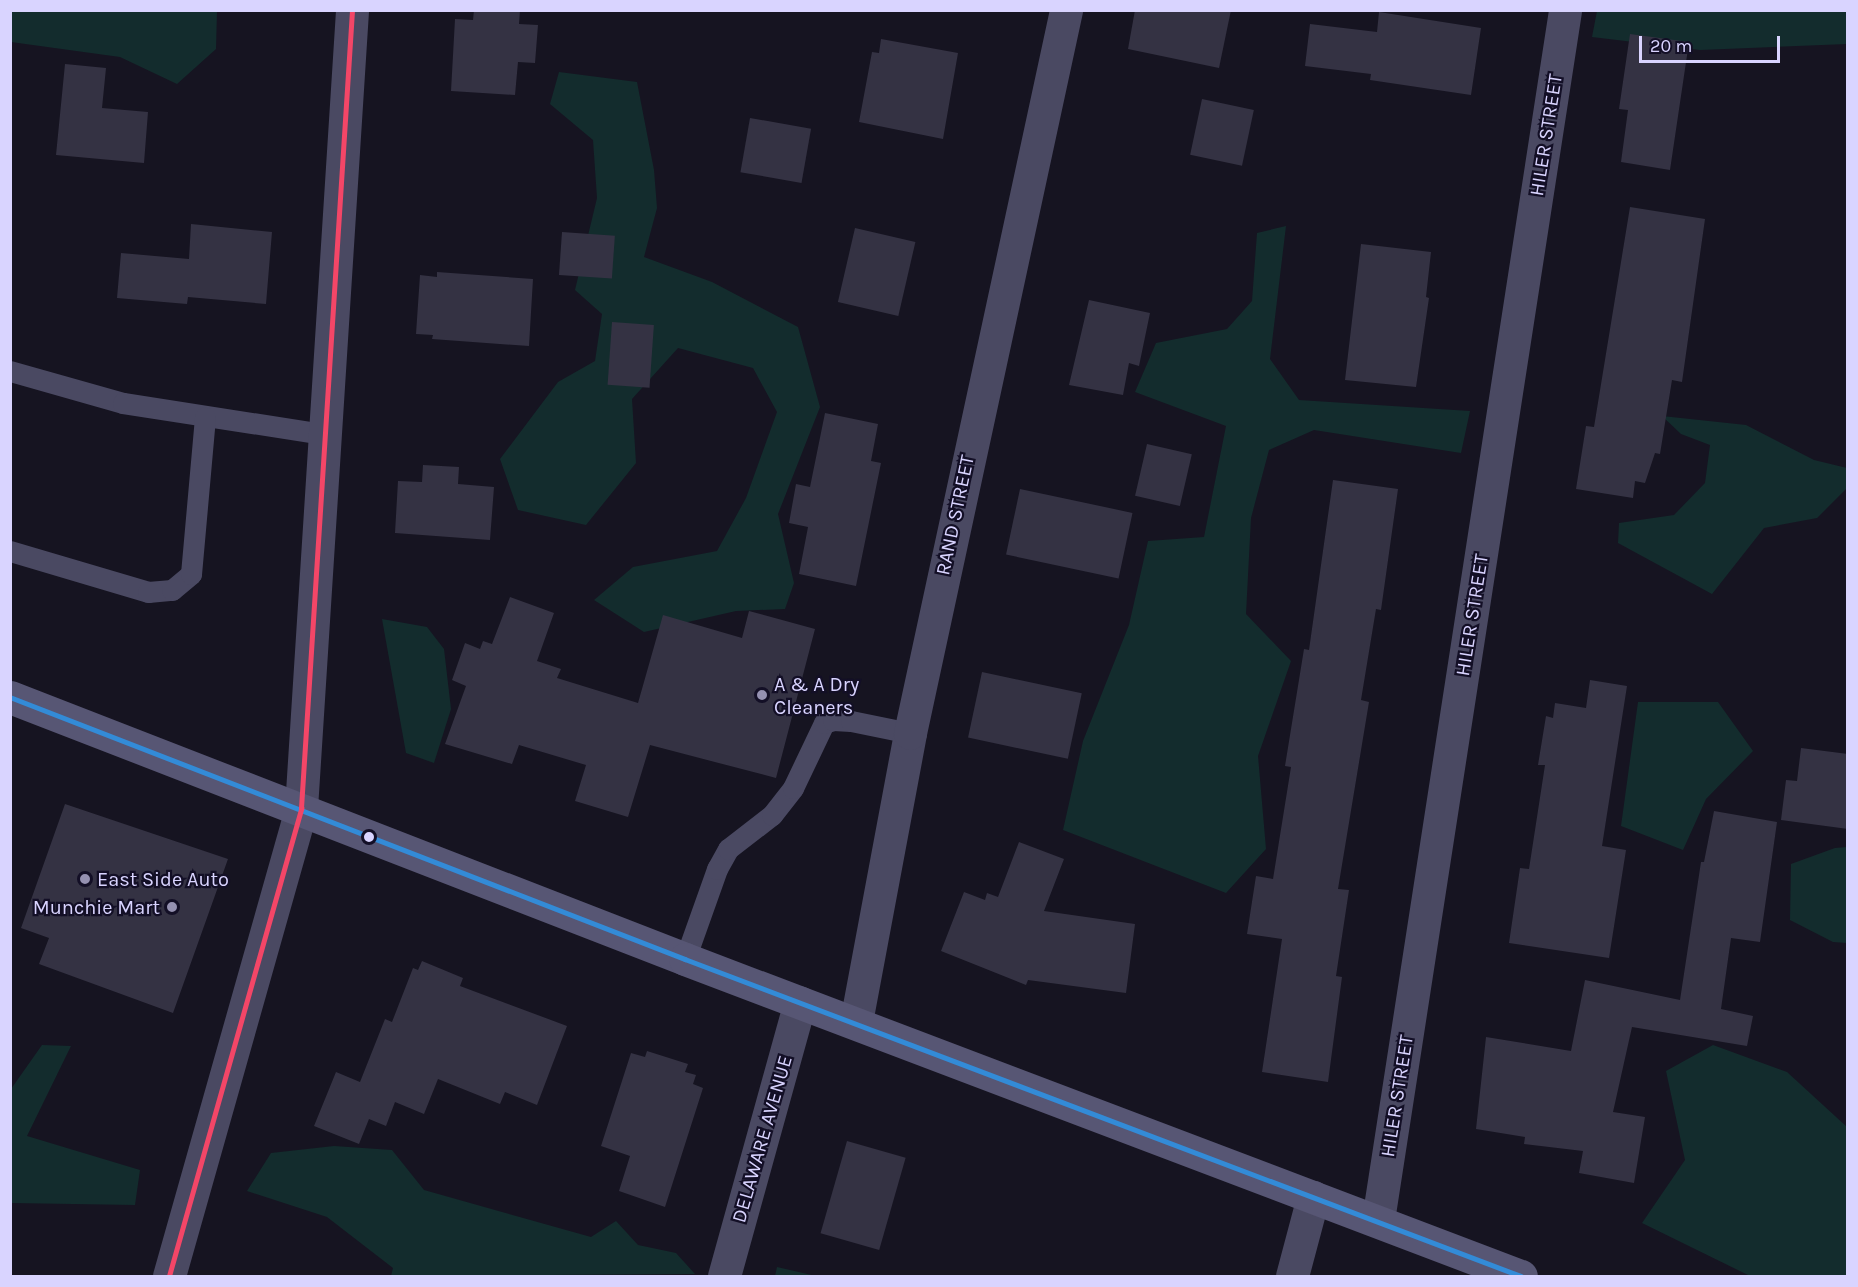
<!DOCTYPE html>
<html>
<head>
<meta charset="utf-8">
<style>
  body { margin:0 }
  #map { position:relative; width:1858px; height:1287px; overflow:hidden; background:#161421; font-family:Karla,sans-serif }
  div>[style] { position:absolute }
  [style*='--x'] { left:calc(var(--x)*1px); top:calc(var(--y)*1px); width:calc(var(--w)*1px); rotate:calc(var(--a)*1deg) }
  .green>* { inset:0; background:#132c2d }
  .building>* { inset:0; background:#343243; transform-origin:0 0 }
  .service>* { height:21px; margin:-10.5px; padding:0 10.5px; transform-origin:10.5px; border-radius:10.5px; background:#4a4962 }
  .minor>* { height:33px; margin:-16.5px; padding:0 16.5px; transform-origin:16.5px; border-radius:16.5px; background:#4a4962 }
  .secondary>* { height:33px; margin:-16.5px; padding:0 16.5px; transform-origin:16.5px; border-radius:16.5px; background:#575674 }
  .bus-1>* { height:4.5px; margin:-2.25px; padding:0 2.25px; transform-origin:2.25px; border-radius:2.25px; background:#338bd7 }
  .bus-2>* { height:4.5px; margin:-2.25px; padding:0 2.25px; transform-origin:2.25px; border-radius:2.25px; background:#f34667 }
  .dots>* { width:16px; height:16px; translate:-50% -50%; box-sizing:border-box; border:3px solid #130f26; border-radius:50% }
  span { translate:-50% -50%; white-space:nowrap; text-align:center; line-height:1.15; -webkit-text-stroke:4.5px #130f26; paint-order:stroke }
  .street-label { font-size:20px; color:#d9d4ff }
  .poi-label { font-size:20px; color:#d9d4ff }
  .left { translate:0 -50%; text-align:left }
  .right { translate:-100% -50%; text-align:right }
  .frame { position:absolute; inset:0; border:12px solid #d9d4ff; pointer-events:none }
  .scale { position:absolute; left:1639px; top:36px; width:141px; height:27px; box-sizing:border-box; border:3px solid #d9d4ff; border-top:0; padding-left:8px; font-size:18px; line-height:21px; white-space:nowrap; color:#d9d4ff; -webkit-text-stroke:4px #130f26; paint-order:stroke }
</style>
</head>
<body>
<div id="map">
  <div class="green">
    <i style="clip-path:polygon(11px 10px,217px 11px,216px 49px,177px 84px,120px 57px,11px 42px)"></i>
    <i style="clip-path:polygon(1597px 11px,1847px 11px,1847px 44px,1700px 50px,1592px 37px)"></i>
    <i style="clip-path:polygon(559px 72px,637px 82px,654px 170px,657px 208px,644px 257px,712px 282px,798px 327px,820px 407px,778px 514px,794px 583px,785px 609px,736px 611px,644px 632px,594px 600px,633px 567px,717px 551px,746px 498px,777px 412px,753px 368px,678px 348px,632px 399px,636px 463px,586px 525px,518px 510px,500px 459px,558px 382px,595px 361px,602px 314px,575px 290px,597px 198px,593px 140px,550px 104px)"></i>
    <i style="clip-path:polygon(1286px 226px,1270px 359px,1299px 400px,1470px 411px,1461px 453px,1314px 430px,1269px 450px,1251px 518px,1246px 614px,1291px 661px,1258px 756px,1266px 849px,1226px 893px,1063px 830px,1083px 741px,1129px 625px,1148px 541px,1204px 537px,1226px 426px,1135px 392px,1156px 343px,1227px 329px,1252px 301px,1257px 233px)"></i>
    <i style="clip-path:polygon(1662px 416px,1746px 425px,1814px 460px,1847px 468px,1847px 488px,1817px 518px,1764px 528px,1712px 594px,1618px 543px,1619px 523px,1674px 515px,1705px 483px,1710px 445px,1681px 434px)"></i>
    <i style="clip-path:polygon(382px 619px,427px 627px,444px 649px,451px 709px,434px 763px,406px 753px)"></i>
    <i style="clip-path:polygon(1638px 702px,1718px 702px,1753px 751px,1706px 799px,1683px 850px,1621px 826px)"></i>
    <i style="clip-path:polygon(1847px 847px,1847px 943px,1833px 942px,1790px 920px,1791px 864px,1835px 848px)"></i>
    <i style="clip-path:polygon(42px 1045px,71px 1046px,27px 1136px,140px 1170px,135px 1205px,11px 1203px,11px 1089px)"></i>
    <i style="clip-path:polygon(1713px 1045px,1787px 1072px,1847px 1127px,1847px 1276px,1750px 1276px,1642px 1223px,1685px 1160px,1666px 1071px)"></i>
    <i style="clip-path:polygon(334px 1146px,392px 1150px,424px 1190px,591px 1237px,616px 1221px,638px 1245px,676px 1253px,695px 1274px,391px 1276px,393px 1268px,327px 1217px,247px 1191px,271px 1153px)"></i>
    <i style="clip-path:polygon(777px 1267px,816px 1276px,775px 1276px)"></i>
  </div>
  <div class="building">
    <i style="clip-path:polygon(474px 10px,520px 10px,519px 24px,538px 25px,535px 63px,518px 62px,515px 95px,451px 91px,455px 19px,473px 20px)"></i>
    <i style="clip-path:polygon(1135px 10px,1231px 10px,1219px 68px,1128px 49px)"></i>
    <i style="clip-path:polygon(1379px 12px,1481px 28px,1471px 95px,1370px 80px,1371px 74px,1305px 66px,1310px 24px,1377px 32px)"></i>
    <i style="clip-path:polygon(1630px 34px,1689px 42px,1670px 170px,1621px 162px,1628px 110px,1619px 109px)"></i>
    <i style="clip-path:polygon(881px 39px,958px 53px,943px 139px,859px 122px,872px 52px,879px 53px)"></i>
    <i style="clip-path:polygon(65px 64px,106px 68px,102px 108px,148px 112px,144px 163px,56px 155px)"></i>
    <i style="left:1202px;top:99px;width:53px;height:57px;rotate:12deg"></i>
    <i style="left:750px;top:118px;width:62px;height:55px;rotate:10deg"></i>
    <i style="clip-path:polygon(1630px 207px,1705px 219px,1682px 382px,1672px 380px,1660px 454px,1655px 453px,1645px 483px,1635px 481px,1633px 498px,1576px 489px,1586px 426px,1594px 427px)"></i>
    <i style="clip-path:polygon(191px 224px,272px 232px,266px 304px,188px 297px,187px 304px,117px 298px,121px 253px,189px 259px)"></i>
    <i style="left:855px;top:228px;width:62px;height:76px;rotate:13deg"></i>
    <i style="left:562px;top:232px;width:53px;height:43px;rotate:4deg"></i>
    <i style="clip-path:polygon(1361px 244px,1431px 252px,1426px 297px,1429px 298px,1416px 387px,1345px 380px)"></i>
    <i style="clip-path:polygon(437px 272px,533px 279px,529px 346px,432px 339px,433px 335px,416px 334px,420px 275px,437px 277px)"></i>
    <i style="clip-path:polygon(1089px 300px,1150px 313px,1139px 366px,1129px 363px,1123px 395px,1069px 385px)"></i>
    <i style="left:612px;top:322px;width:42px;height:63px;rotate:4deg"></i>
    <i style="clip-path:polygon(825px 413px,878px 424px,871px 461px,881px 463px,856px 586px,799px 574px,808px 527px,789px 523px,796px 484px,810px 487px)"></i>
    <i style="left:1147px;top:444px;width:46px;height:53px;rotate:13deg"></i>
    <i style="clip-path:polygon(423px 465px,459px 467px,458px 484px,494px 487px,490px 540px,395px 533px,398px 481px,422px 482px)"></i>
    <i style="clip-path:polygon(1333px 480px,1398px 489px,1381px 610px,1376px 609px,1361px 700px,1369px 702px,1338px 889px,1349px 890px,1336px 976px,1342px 977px,1328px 1082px,1262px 1072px,1282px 939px,1247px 934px,1256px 876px,1273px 879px,1291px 767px,1285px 766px,1304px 649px,1309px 650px)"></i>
    <i style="left:1020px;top:489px;width:115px;height:67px;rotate:12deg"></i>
    <i style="clip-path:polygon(510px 597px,554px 613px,537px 661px,561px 669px,557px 678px,638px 703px,663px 615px,742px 638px,749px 611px,815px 629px,776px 778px,650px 745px,628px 817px,575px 801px,586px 765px,519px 745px,512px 764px,445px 744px,466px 686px,452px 680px,465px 643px,480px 649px,483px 641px,492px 644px)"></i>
    <i style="left:982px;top:672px;width:102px;height:67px;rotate:12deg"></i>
    <i style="clip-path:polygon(1590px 680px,1627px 686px,1602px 846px,1626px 850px,1609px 958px,1509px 943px,1520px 868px,1529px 869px,1545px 765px,1538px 765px,1546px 716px,1553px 718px,1555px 703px,1586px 708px)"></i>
    <i style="clip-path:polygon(1801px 748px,1848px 754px,1848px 829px,1781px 820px,1786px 780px,1797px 781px)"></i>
    <i style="clip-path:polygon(65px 804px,228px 859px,173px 1013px,39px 964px,49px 938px,21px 928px)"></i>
    <i style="clip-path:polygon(1714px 811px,1777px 822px,1760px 942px,1731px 938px,1721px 1009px,1753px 1016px,1747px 1046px,1632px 1027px,1613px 1112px,1645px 1117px,1634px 1183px,1579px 1173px,1583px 1151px,1524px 1144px,1525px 1137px,1476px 1129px,1486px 1037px,1571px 1051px,1585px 980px,1680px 1000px,1701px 862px,1704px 862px)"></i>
    <i style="clip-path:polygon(1019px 842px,1064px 859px,1044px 911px,1135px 924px,1126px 993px,1028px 980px,1026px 985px,941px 951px,964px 892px,985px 900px,987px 893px,998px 897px)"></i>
    <i style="clip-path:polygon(422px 961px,463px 978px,460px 986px,567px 1026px,537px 1105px,505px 1092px,500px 1104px,438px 1079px,424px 1114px,395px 1102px,386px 1126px,369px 1119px,359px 1144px,314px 1126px,336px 1072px,360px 1082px,385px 1019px,392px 1022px,413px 968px,418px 970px)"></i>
    <i style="clip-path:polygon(647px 1051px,688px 1064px,685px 1072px,696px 1075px,693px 1084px,703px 1088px,665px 1207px,619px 1191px,630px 1156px,601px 1146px,631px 1053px,645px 1057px)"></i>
    <i style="left:847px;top:1141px;width:61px;height:96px;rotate:16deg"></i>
  </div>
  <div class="service">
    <i style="--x:10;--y:371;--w:117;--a:15.8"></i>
    <i style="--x:123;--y:403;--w:203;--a:8.8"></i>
    <i style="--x:10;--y:551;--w:144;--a:16.5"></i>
    <i style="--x:148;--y:592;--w:24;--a:-5"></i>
    <i style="--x:172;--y:590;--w:25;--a:-40"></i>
    <i style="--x:191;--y:574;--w:157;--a:-84.9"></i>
    <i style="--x:685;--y:959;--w:96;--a:-70.4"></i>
    <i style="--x:717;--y:869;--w:23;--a:-61"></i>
    <i style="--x:728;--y:849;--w:56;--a:-37.7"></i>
    <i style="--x:772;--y:815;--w:34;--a:-52"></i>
    <i style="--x:793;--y:788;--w:72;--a:-64.5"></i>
    <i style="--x:824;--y:723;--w:9;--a:-18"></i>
    <i style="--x:833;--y:720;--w:18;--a:3"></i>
    <i style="--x:851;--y:721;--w:60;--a:11.5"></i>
  </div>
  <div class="minor">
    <i style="--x:856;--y:1022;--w:294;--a:-79.4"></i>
    <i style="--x:910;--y:733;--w:740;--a:-77.82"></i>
    <i style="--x:1378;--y:1220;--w:1224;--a:-81.21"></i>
    <i style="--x:169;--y:1276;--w:486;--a:-74.2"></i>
    <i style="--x:301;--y:808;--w:800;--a:-86.34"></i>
    <i style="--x:724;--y:1276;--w:284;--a:-74.5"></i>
    <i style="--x:1292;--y:1276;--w:82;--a:-75.1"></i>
  </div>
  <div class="secondary">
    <i style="--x:10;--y:697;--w:724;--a:21.21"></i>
    <i style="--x:685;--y:959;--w:894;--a:20.77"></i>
  </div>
  <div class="bus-1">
    <i style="--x:10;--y:697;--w:724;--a:21.21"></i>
    <i style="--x:685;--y:959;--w:894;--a:20.77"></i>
  </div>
  <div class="bus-2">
    <i style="--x:169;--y:1276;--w:486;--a:-74.2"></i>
    <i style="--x:301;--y:808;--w:800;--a:-86.34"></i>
  </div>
  <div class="dots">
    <i style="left:762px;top:695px;background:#9591b1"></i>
    <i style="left:369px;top:837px;background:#d9d4ff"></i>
    <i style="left:85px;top:879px;background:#9591b1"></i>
    <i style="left:172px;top:907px;background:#9591b1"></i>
  </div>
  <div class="street-label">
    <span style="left:1546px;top:135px;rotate:-81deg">HILER STREET</span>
    <span style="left:955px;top:515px;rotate:-78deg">RAND STREET</span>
    <span style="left:1472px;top:615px;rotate:-81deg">HILER STREET</span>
    <span style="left:1397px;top:1096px;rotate:-81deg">HILER STREET</span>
    <span style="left:762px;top:1139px;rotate:-74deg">DELAWARE AVENUE</span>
  </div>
  <div class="poi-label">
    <span class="left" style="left:774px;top:696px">A &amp; A Dry<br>Cleaners</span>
    <span class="left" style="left:97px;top:879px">East Side Auto</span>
    <span class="right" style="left:160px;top:907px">Munchie Mart</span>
  </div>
  <div class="frame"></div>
  <div class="scale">20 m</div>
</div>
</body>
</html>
